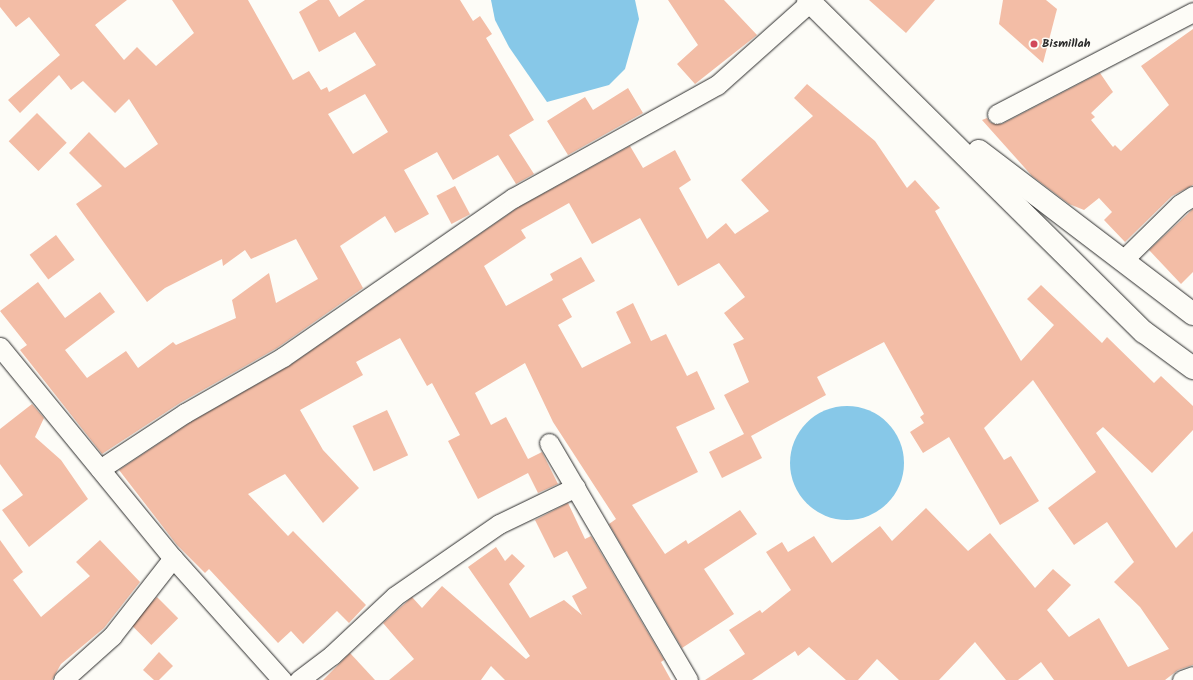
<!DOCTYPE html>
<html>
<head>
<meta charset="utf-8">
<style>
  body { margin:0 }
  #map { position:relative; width:1193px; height:680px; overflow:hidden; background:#fdfcf7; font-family:Kalam,sans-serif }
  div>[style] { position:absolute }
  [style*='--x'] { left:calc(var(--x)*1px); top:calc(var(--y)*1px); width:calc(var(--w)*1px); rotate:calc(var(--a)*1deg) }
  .water>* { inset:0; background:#87c8e8 }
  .round { border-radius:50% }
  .building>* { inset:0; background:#f3bda6; transform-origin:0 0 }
  .roads { filter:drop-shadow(0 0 1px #2b2b2b) drop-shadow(0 0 1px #2b2b2b) }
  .street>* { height:19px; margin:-9.5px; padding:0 9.5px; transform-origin:9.5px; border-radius:9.5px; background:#fdfcf7 }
  .highway>* { height:22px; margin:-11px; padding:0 11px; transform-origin:11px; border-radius:11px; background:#fdfcf7 }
  .dots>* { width:11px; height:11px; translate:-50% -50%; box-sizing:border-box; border:2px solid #fdfcf7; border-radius:50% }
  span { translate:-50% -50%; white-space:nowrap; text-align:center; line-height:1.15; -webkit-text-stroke:3px #fdfcf7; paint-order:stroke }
  .poi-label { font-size:12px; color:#2b2b2b; font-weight:700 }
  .left { translate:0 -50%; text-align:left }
</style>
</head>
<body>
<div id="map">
  <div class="water">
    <i style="clip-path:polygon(491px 0,635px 0,639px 19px,625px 69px,609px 85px,547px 102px,509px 47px,495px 20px)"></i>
    <i class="round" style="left:790px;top:406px;width:114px;height:114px"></i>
  </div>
  <div class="building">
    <i style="clip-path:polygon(evenodd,0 0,127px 0,95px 25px,124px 60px,137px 47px,156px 66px,194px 33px,172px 0,248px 0,293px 80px,309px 71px,321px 90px,327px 87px,329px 92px,376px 65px,355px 32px,319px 52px,299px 12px,318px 0,329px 0,339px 17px,365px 0,460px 0,473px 21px,480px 16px,492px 34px,486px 38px,534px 120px,509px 135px,534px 174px,516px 184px,498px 155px,453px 180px,437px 152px,404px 170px,429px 214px,395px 233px,385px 216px,340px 246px,363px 288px,366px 286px,277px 348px,180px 403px,102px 454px,20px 350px,27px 345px,0 311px,38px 282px,65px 318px,100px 292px,115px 312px,65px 350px,87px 378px,126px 351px,138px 368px,173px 342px,176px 345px,236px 318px,232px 300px,269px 273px,276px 303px,318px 279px,296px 239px,251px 259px,245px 250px,223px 266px,222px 259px,165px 288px,147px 302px,76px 204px,102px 186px,69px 153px,89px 132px,125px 168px,158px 144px,129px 99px,115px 113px,83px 81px,71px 90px,59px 75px,20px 113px,8px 100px,60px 55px,29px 17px,16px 27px,0 7px,0 0,365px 94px,388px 132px,353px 154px,328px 114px,365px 94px)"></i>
    <i style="clip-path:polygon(668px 0,724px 0,757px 35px,695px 84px,677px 64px,698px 45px)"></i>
    <i style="clip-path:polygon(869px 0,935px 0,906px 33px)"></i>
    <i style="clip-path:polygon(1003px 0,1046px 0,1057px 9px,1043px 63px,999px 24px)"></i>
    <i style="clip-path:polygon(1193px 29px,1193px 185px,1172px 196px,1125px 242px,1104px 220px,1112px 212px,1099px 198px,1084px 210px,1069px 204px,1032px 176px,982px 120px,987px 118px,991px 123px,1002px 124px,1100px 73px,1113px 92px,1091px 113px,1095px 117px,1091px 120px,1113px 147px,1115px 145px,1121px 151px,1169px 105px,1141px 66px)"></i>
    <i style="clip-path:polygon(807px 84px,875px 141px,907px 188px,915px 180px,940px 208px,935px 211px,1021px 361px,1054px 325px,1027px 299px,1041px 285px,1102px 343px,1107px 337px,1154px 383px,1161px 376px,1193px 406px,1193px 430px,1152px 473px,1103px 427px,1096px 433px,1176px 548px,1193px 531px,1193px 665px,1178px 670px,1165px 680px,1054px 680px,1041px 662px,1018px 680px,1006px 680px,975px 642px,939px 680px,899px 680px,877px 659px,858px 680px,846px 680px,809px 647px,798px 656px,795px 651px,752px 680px,705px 680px,745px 654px,729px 630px,760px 610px,762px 613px,791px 590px,766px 552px,782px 542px,788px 552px,814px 536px,832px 563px,880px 526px,892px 541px,926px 508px,968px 551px,990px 533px,1035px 588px,1053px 569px,1071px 585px,1047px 610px,1069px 637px,1099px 618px,1128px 667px,1169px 649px,1140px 607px,1114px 582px,1134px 562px,1107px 522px,1074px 545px,1048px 508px,1096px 472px,1033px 380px,984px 428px,1004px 460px,1011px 456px,1039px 501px,1000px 525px,949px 437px,923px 453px,910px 432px,924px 423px,920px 417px,924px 414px,884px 342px,817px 377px,826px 395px,751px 436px,762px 458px,722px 478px,709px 452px,744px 434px,724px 395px,749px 382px,733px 344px,744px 339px,724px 313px,745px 297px,719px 263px,678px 286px,640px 218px,592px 244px,569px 203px,521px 230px,526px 238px,484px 266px,506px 306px,553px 280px,550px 274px,581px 257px,595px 281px,562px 299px,572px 317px,558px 325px,582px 368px,631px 343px,616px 312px,633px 303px,651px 341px,666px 334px,687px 376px,697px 371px,715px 409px,676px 427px,698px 472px,632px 505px,665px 554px,686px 540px,688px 544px,740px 510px,757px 534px,704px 569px,734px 614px,682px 648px,609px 524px,616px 519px,553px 422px,525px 363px,475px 393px,491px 425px,506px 417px,528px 459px,542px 452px,558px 484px,538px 493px,528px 473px,478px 499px,448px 441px,460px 435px,432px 383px,427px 386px,400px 338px,356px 362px,363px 375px,300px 410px,323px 450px,359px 488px,323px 523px,285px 474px,248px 494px,288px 536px,293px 531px,366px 605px,349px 623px,337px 611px,303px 644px,291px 631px,278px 643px,209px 569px,205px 573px,177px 545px,119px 470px,191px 422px,289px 366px,519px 207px,630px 146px,643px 168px,675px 150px,691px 180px,679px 188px,707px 239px,726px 223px,735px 234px,769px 211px,741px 180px,813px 116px,794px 98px)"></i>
    <i style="clip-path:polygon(628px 88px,643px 113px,568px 155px,547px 121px,585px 97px,593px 110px)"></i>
    <i style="left:37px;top:113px;width:42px;height:40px;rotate:45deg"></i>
    <i style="left:455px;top:186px;width:32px;height:21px;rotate:62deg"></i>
    <i style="clip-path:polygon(1193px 209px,1193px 272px,1181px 284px,1149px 250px)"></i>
    <i style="left:56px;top:235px;width:31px;height:33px;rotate:53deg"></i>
    <i style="clip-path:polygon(32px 404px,44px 418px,35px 437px,61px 460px,88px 499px,29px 547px,2px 510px,23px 495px,0 464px,0 429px)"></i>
    <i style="left:387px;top:410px;width:50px;height:38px;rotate:65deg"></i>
    <i style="clip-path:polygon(568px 503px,585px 539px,591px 536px,664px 660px,661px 662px,671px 680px,505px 680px,491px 666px,481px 680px,389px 680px,414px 659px,383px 623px,412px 597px,422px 608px,442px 586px,526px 659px,530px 656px,468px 567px,496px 547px,505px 561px,512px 554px,525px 566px,509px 584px,530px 618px,564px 600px,582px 615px,572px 596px,587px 588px,567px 551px,554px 558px,535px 520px)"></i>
    <i style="clip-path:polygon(0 540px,23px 572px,13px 580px,41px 617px,90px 576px,76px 562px,100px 540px,140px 582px,104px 628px,61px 664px,52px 680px,0 680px)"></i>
    <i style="left:157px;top:597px;width:30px;height:38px;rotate:45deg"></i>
    <i style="clip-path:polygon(159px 652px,173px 666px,159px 680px,154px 680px,143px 670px)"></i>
    <i style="clip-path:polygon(350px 653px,375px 680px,323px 680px)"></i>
  </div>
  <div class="roads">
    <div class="street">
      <i style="--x:997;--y:114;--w:221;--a:-27.5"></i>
      <i style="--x:1122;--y:261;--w:81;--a:-44.5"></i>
      <i style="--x:1180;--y:204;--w:15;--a:-32"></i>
      <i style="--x:0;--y:347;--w:273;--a:50.7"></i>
      <i style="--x:173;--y:558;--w:164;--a:48.2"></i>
      <i style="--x:549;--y:443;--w:275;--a:59.6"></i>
      <i style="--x:100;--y:469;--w:102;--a:-33.4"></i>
      <i style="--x:185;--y:413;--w:113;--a:-29.7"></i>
      <i style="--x:283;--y:357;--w:280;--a:-34.7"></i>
      <i style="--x:513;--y:198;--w:233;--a:-29"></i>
      <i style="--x:717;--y:85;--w:125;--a:-41.7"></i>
      <i style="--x:63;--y:680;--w:66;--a:-41.9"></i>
      <i style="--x:112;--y:636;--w:99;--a:-52"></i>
      <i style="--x:299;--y:680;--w:41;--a:-37.1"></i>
      <i style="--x:332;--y:655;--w:86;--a:-43.1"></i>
      <i style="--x:395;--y:596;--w:126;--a:-34.7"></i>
      <i style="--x:499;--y:524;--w:85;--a:-25.7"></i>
      <i style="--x:1182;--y:680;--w:12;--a:-20"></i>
    </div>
    <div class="highway">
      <i style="--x:808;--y:0;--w:472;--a:44.7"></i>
      <i style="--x:1144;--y:332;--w:61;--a:36.3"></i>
      <i style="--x:979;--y:151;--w:269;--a:37.3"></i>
    </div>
  </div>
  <div class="dots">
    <i style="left:1034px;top:44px;background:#d1495b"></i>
  </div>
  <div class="poi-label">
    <span class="left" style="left:1042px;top:44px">Bismillah</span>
  </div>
</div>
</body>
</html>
